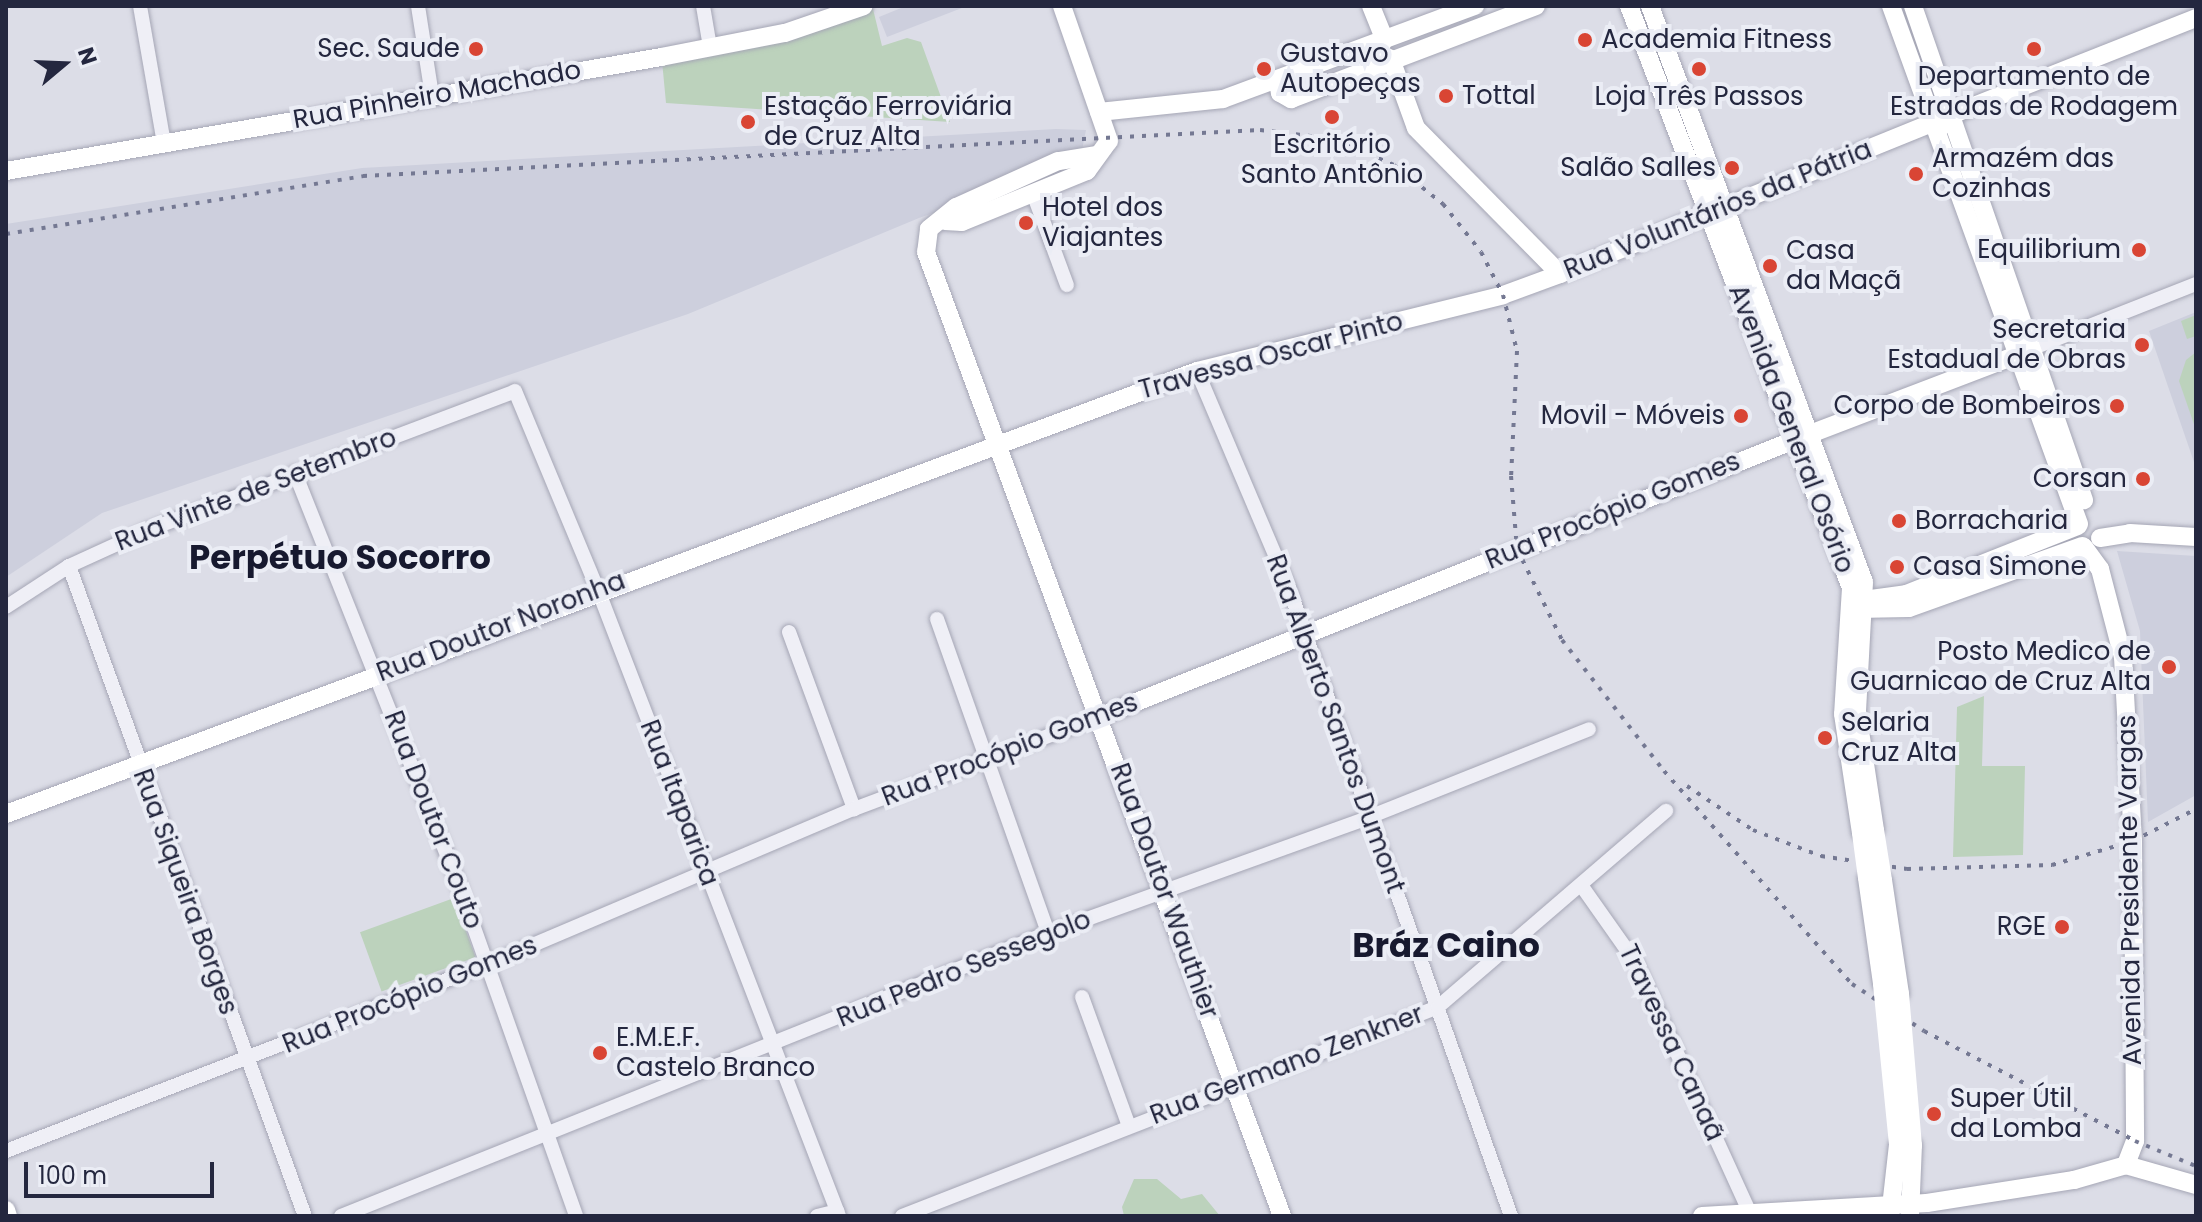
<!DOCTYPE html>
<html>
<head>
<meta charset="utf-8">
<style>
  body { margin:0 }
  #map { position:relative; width:2202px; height:1222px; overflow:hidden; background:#dcdde7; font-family:Poppins,sans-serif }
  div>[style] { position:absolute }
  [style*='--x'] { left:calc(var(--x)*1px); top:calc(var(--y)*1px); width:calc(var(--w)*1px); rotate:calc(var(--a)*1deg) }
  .built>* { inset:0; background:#cdcfdd }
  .green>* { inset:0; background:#bcd2bc; transform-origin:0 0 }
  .roads { filter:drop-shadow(0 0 2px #a5a6b5) drop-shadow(0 0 2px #a5a6b5) }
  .street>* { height:14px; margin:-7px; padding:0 7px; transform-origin:7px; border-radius:7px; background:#efeff6 }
  .secondary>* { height:18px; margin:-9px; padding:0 9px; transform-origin:9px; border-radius:9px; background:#fff }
  .rail>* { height:4px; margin-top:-2px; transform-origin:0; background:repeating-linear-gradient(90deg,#747892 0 4px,transparent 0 12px) }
  .secondary-bridge>* { height:18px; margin:-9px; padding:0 9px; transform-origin:9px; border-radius:9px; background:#fff }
  .dots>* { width:22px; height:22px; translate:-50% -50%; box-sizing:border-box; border:4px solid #ebedf5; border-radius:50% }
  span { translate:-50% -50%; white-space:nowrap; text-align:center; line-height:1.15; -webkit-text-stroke:8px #ebedf5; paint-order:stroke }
  .poi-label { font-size:26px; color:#24273f }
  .left { translate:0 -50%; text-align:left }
  .right { translate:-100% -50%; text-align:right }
  .street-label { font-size:26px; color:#24273f }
  .district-label { font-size:34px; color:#17192f; font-weight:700 }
  .frame { position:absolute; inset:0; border:8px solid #24273f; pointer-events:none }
  .north { position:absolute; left:24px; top:24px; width:80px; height:80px; -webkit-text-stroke:6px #ebedf5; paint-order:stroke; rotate:71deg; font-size:22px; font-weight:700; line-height:32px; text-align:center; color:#24273f }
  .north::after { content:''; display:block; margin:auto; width:28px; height:36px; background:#24273f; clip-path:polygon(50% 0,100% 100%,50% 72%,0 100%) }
  .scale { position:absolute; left:24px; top:1162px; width:190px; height:36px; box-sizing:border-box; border:4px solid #24273f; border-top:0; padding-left:10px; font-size:24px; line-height:28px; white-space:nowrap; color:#24273f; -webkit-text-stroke:6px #ebedf5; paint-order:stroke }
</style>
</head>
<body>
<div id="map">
  <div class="built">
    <i style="clip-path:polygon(906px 6px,967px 6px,887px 37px,879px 17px)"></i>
    <i style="clip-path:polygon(1056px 129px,1086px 130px,1080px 160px,919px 218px,688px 314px,102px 513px,6px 577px,6px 224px,362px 168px)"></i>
    <i style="clip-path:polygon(2196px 312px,2196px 468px,2149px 331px)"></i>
    <i style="clip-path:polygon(2117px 551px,2196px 556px,2196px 795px,2148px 822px,2140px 631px)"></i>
  </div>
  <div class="green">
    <i style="clip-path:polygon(873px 9px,882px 46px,907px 38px,921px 42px,950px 122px,666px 103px,662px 61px,789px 41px)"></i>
    <i style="clip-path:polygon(2196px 315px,2196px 336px,2187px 339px,2181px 321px)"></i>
    <i style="clip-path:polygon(2196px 352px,2196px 430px,2179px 381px,2186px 360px)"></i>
    <i style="clip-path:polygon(1984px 696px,1982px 766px,2025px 766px,2023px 855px,1953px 857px,1957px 707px)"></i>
    <i style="left:454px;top:898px;width:63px;height:100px;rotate:70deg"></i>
    <i style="clip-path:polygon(1134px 1179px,1157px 1179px,1181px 1199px,1202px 1194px,1220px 1216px,1124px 1216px,1122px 1207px)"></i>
  </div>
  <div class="roads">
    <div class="street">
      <i style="--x:140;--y:6;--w:139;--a:80.1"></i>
      <i style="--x:418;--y:6;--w:90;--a:81.1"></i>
      <i style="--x:703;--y:6;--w:42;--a:80.3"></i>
      <i style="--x:1034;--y:196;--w:95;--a:69.7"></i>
      <i style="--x:2031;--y:349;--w:177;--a:-21.5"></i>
      <i style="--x:1197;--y:371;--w:236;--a:67"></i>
      <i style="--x:1289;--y:588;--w:666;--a:70.53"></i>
      <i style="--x:295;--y:473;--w:447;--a:68.3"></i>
      <i style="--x:460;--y:888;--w:348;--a:70.5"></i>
      <i style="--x:69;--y:566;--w:692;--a:70.05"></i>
      <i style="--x:6;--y:607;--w:75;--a:-33.1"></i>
      <i style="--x:69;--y:566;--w:87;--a:-24.5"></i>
      <i style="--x:148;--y:530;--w:392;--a:-20.7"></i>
      <i style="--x:515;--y:391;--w:216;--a:67.4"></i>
      <i style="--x:598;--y:590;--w:671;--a:68.94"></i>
      <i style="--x:937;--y:619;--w:333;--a:70.5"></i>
      <i style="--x:789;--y:632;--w:189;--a:69.8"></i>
      <i style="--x:1581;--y:885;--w:95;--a:54.8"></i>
      <i style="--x:1636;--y:963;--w:270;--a:65.5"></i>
      <i style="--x:1082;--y:997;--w:137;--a:70"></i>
      <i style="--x:6;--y:1151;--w:517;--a:-21.2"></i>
      <i style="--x:488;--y:964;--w:397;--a:-23"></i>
      <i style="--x:854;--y:809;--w:264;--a:-20.6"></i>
      <i style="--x:341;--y:1216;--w:762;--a:-21.82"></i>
      <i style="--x:1048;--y:933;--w:339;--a:-19.8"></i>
      <i style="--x:1367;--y:818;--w:239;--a:-21.8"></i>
      <i style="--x:817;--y:1216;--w:21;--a:-14"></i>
      <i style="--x:902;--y:1216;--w:575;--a:-21.3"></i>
      <i style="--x:1438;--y:1007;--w:301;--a:-40.7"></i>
    </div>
    <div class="secondary">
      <i style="--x:1371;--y:6;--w:35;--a:68"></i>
      <i style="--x:1629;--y:6;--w:623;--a:69.12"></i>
      <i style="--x:1851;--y:588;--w:126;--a:93.6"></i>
      <i style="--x:1843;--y:714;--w:120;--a:81.4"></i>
      <i style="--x:1650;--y:6;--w:614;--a:69.62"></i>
      <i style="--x:1864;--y:582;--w:129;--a:93.1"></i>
      <i style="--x:1857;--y:711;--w:120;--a:81.4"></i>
      <i style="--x:1891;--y:6;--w:551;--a:70.05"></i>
      <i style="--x:1913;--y:6;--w:523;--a:70.91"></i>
      <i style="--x:1384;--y:39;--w:15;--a:113"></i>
      <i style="--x:1378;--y:53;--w:14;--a:25"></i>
      <i style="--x:1391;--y:59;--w:73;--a:70.1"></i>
      <i style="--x:1416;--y:128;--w:205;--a:45.4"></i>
      <i style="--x:1278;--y:81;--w:12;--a:81"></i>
      <i style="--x:1280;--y:93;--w:13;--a:29"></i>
      <i style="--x:1291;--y:99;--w:262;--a:-20.8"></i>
      <i style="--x:1099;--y:112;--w:125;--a:-6"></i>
      <i style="--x:1223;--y:99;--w:269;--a:-20.3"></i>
      <i style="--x:1097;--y:155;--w:39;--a:171"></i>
      <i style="--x:1058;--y:161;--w:112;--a:155.7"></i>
      <i style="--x:956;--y:207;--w:35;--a:141"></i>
      <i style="--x:929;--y:229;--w:23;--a:97"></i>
      <i style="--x:926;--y:252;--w:1028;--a:69.73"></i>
      <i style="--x:6;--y:171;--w:665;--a:-9.87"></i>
      <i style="--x:661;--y:57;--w:126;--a:-11"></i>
      <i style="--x:785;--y:33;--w:83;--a:-18.9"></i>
      <i style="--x:945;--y:221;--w:17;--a:3"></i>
      <i style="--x:962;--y:222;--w:135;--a:-22.2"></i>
      <i style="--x:1087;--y:171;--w:37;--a:-54"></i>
      <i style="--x:1109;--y:141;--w:143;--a:-109.2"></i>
      <i style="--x:2100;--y:538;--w:30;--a:-9"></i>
      <i style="--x:2130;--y:533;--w:66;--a:3.5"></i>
      <i style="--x:2084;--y:547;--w:27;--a:54"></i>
      <i style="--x:2100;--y:569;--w:91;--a:75.4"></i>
      <i style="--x:2123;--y:657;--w:184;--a:86.9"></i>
      <i style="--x:2133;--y:841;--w:300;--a:89.6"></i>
      <i style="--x:2135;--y:1141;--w:26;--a:111"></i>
      <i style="--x:1871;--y:599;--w:35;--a:-8"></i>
      <i style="--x:1906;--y:594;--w:185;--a:-21.6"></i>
      <i style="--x:1856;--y:609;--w:53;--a:-1.1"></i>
      <i style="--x:1909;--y:608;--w:184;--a:-19.7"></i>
      <i style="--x:1101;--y:716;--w:749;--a:-21.7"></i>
      <i style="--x:1797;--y:439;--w:235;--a:-20.9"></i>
      <i style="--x:2017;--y:355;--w:10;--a:17"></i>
      <i style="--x:2027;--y:358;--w:10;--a:-66"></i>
      <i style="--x:2031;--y:349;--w:9;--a:-153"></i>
      <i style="--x:2023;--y:345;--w:12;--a:121"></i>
      <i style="--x:6;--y:814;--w:1271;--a:-20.4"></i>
      <i style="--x:1197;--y:371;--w:315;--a:-13.9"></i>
      <i style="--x:1503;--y:295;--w:61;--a:-20.2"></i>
      <i style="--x:1560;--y:274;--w:401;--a:-22.1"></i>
      <i style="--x:1932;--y:123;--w:10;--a:17"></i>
      <i style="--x:1942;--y:126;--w:14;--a:-51"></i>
      <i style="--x:1951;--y:115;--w:264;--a:-21.6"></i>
      <i style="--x:1867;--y:878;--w:107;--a:81.9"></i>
      <i style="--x:1883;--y:880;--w:115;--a:81.5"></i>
      <i style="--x:6;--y:1210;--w:6;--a:72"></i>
      <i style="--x:1702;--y:1216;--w:225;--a:-3.3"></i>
      <i style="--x:1927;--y:1203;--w:149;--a:-8.9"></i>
      <i style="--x:2074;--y:1180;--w:54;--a:-16.1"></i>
      <i style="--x:2126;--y:1165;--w:73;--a:15.9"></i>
      <i style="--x:1890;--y:1216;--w:71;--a:-83.6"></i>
      <i style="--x:1910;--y:1216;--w:71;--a:-87.6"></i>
    </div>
  </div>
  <div class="rail">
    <i style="--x:6;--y:234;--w:362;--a:-9.2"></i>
    <i style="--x:363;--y:176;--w:898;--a:-2.94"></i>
    <i style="--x:1260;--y:130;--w:76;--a:6.8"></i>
    <i style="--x:1335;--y:139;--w:64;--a:23.8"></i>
    <i style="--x:1394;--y:165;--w:63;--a:38.5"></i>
    <i style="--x:1443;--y:204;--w:61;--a:51.6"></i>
    <i style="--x:1481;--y:252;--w:48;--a:62.9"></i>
    <i style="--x:1503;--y:295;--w:58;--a:76"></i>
    <i style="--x:1517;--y:351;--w:125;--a:92.7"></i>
    <i style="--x:1511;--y:476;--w:73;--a:85.3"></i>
    <i style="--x:1517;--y:549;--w:102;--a:63.7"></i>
    <i style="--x:1562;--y:640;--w:166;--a:52.1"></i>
    <i style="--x:1664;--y:771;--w:284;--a:48.6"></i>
    <i style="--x:1852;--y:984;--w:86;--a:33.1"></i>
    <i style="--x:1924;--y:1031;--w:238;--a:27.5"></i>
    <i style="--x:2135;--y:1141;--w:66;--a:22.3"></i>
    <i style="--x:1687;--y:786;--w:79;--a:33.7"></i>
    <i style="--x:1753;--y:830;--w:73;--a:20.9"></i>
    <i style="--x:1821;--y:856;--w:87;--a:8.6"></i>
    <i style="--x:1907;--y:869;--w:145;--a:-1.6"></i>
    <i style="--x:2052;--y:865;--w:84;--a:-16.5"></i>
    <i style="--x:2133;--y:841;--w:71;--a:-26.9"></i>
  </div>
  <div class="secondary-bridge">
    <i style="--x:1875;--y:830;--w:51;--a:80.9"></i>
    <i style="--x:1861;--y:833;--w:45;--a:82.4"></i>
    <i style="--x:1882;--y:984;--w:162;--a:84.3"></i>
    <i style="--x:1900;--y:994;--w:152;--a:85.1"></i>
  </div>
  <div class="dots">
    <i style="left:1585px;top:40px;background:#d94534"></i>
    <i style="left:476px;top:49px;background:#d94534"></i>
    <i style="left:2034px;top:49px;background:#d94534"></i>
    <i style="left:1264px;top:69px;background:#d94534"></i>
    <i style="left:1699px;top:69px;background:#d94534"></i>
    <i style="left:1446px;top:96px;background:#d94534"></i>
    <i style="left:1332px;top:117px;background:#d94534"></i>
    <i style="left:748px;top:122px;background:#d94534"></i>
    <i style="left:1732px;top:168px;background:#d94534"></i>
    <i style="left:1916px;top:174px;background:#d94534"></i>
    <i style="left:1026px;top:223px;background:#d94534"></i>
    <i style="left:2139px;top:250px;background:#d94534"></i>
    <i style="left:1770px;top:266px;background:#d94534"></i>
    <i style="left:2142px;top:345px;background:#d94534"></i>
    <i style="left:2117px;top:406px;background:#d94534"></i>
    <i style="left:1741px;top:416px;background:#d94534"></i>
    <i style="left:2143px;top:479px;background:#d94534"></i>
    <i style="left:1899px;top:521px;background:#d94534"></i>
    <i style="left:1897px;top:567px;background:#d94534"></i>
    <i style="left:2169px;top:667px;background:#d94534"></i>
    <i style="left:1825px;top:738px;background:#d94534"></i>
    <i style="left:2062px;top:927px;background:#d94534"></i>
    <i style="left:600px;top:1053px;background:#d94534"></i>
    <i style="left:1934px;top:1114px;background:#d94534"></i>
  </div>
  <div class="poi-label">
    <span class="left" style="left:1601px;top:40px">Academia Fitness</span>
    <span class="right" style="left:460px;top:49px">Sec. Saude</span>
    <span class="left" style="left:1280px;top:69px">Gustavo<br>Autopeças</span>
    <span style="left:2034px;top:92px">Departamento de<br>Estradas de Rodagem</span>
    <span class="left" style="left:1462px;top:96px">Tottal</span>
    <span style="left:1699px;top:97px">Loja Três Passos</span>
    <span class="left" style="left:764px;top:122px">Estação Ferroviária<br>de Cruz Alta</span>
    <span style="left:1332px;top:160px">Escritório<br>Santo Antônio</span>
    <span class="left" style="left:1932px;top:174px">Armazém das<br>Cozinhas</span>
    <span class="right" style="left:1716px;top:168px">Salão Salles</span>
    <span class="left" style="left:1042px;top:223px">Hotel dos<br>Viajantes</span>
    <span class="right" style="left:2121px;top:250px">Equilibrium</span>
    <span class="left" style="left:1786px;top:266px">Casa<br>da Maçã</span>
    <span class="right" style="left:2126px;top:345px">Secretaria<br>Estadual de Obras</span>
    <span class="right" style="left:2101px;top:406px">Corpo de Bombeiros</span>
    <span class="right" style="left:1725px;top:416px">Movil - Móveis</span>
    <span class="right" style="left:2127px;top:479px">Corsan</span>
    <span class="left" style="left:1915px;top:521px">Borracharia</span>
    <span class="left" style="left:1913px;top:567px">Casa Simone</span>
    <span class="right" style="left:2151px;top:667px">Posto Medico de<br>Guarnicao de Cruz Alta</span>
    <span class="left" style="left:1841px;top:738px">Selaria<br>Cruz Alta</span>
    <span class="right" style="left:2046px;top:927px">RGE</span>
    <span class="left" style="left:616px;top:1053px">E.M.E.F.<br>Castelo Branco</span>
    <span class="left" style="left:1950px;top:1114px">Super Útil<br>da Lomba</span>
  </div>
  <div class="street-label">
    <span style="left:437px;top:95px;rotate:-10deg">Rua Pinheiro Machado</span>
    <span style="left:1718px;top:210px;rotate:-22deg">Rua Voluntários da Pátria</span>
    <span style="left:1271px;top:356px;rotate:-15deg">Travessa Oscar Pinto</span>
    <span style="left:1791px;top:429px;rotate:69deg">Avenida General Osório</span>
    <span style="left:256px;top:490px;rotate:-21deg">Rua Vinte de Setembro</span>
    <span style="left:1613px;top:511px;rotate:-22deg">Rua Procópio Gomes</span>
    <span style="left:501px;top:627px;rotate:-21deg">Rua Doutor Noronha</span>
    <span style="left:1335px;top:724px;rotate:70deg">Rua Alberto Santos Dumont</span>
    <span style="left:1010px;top:750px;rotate:-21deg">Rua Procópio Gomes</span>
    <span style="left:679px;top:803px;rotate:69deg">Rua Itaparica</span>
    <span style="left:433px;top:820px;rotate:69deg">Rua Doutor Couto</span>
    <span style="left:2130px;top:890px;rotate:-91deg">Avenida Presidente Vargas</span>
    <span style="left:1164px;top:891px;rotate:70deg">Rua Doutor Wauthier</span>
    <span style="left:185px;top:892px;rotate:70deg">Rua Siqueira Borges</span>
    <span style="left:964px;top:969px;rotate:-22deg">Rua Pedro Sessegolo</span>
    <span style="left:410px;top:995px;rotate:-22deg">Rua Procópio Gomes</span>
    <span style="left:1671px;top:1043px;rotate:65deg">Travessa Canaã</span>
    <span style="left:1287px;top:1065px;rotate:-21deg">Rua Germano Zenkner</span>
  </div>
  <div class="district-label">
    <span style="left:340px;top:558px">Perpétuo Socorro</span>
    <span style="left:1446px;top:946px">Bráz Caino</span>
  </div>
  <div class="frame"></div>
  <div class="north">N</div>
  <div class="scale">100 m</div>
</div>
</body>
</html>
